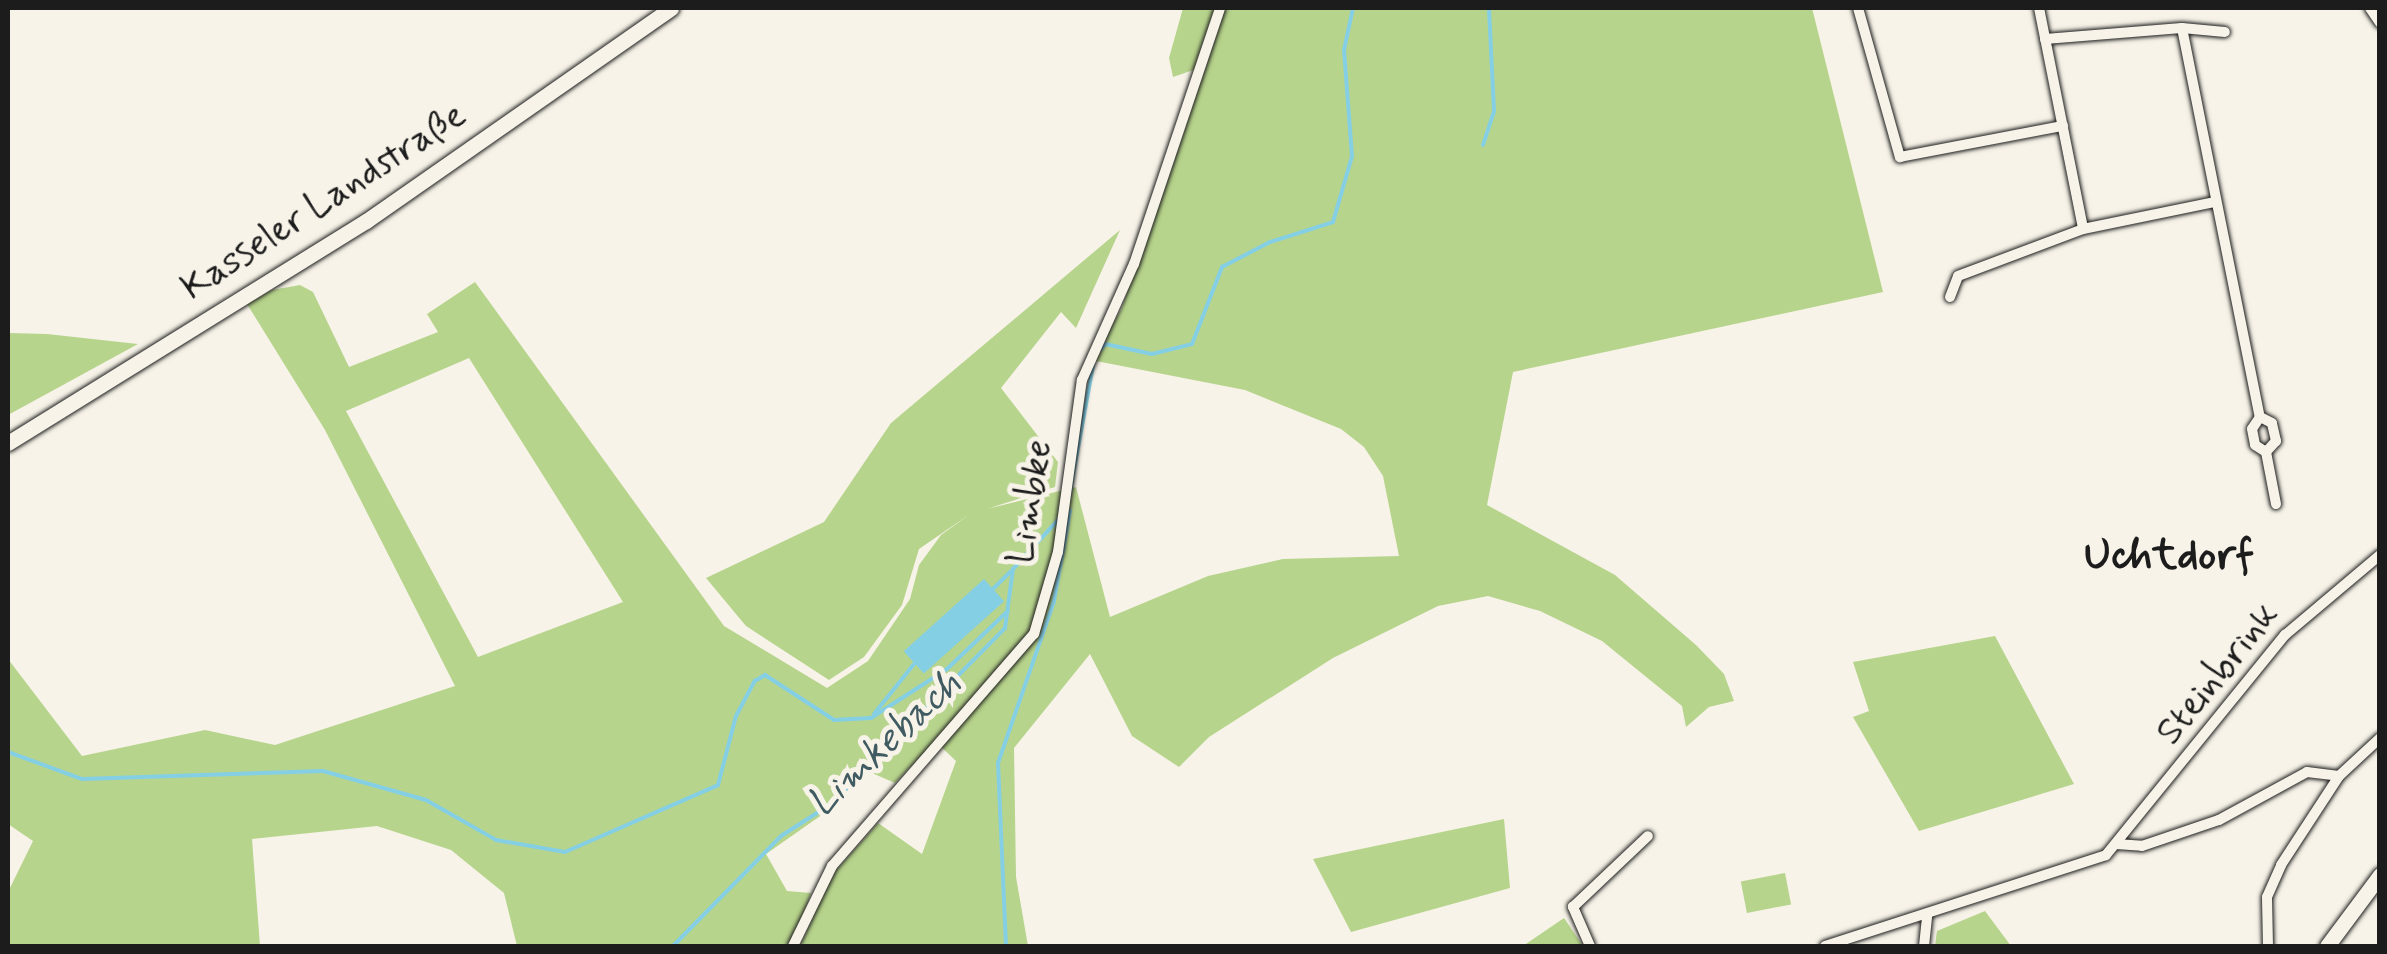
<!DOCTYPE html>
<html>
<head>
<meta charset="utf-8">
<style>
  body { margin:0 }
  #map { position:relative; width:2387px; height:954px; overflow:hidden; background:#f7f3e8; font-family:Mynerve,sans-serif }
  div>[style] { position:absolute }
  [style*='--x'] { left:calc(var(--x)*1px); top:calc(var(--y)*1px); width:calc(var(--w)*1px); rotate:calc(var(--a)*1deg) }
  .green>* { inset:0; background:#b7d48c; transform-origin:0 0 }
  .water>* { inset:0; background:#85cfe5; transform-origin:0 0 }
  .stream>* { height:4px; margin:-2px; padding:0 2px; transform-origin:2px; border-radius:2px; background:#85cfe5 }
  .roads { filter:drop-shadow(0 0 2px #1c1c1c) drop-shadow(0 0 2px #1c1c1c) }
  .street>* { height:10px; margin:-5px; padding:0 5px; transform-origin:5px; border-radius:5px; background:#f7f3e8 }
  .secondary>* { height:15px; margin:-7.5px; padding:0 7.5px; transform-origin:7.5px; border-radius:7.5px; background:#f7f3e8 }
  span { translate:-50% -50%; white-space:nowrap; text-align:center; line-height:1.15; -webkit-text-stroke:10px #f7f3e8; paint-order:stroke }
  .street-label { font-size:38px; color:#1c1c1c }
  .water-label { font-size:40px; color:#415b62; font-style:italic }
  .quarter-label { font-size:42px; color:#1c1c1c; font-weight:700 }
  .frame { position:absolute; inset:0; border:10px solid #1c1c1c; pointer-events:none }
</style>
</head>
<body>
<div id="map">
  <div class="green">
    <i style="clip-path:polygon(evenodd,1183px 8px,1812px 8px,1883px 292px,1513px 372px,1487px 505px,1615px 575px,1696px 645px,1724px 674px,1734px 701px,1709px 707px,1686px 727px,1682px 706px,1602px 641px,1540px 611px,1488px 596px,1438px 606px,1333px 658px,1209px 737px,1179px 767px,1132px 736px,1090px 654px,1014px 748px,1016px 877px,1028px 946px,800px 946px,832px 875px,878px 823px,922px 854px,956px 761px,935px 741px,895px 783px,865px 770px,833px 807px,766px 854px,787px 891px,811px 893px,792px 946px,517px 946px,504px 893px,451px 850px,377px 826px,252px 839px,260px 946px,8px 946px,8px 892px,33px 841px,8px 824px,8px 659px,82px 756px,205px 730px,275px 745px,455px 686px,325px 430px,247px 304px,272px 290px,300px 285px,313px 292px,349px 367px,438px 332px,427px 314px,475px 282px,724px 626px,827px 688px,868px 661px,910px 599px,919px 565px,941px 535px,970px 514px,919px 549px,902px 605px,864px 657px,829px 680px,746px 626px,706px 578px,824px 522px,891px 423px,1120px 230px,1076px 328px,1061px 312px,1001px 388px,1058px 462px,1055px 487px,987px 509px,1076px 487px,1110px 617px,1208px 576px,1283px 559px,1399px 556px,1383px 476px,1364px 447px,1341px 429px,1245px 390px,1091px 360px,1121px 310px,1205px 66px,1173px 77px,1169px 58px,1183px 8px,469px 358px,623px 602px,478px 657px,346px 411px,469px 358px)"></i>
    <i style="clip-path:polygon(8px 333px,47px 334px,138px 344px,8px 415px)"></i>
    <i style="clip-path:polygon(1995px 636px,2074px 784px,1919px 831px,1853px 717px,1869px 711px,1853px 662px)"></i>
    <i style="clip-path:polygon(1504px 819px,1510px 888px,1351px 932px,1313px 859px)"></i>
    <i style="left:1785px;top:873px;width:32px;height:45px;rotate:79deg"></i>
    <i style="clip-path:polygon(1985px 911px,2011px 946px,1935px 946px,1937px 931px)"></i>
    <i style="clip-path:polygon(1564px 918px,1583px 946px,1523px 946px)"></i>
  </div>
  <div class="water">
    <i style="left:984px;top:579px;width:30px;height:108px;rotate:48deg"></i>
  </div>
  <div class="stream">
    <i style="--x:1483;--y:145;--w:36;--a:-72"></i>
    <i style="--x:1494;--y:111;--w:103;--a:-92.8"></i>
    <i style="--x:1101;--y:349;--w:6;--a:-51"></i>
    <i style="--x:1105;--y:344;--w:48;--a:12"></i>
    <i style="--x:1152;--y:354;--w:41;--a:-14"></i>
    <i style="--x:1192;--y:344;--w:83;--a:-68.7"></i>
    <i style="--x:1222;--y:267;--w:54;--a:-27.5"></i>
    <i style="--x:1270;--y:242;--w:66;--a:-17.6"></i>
    <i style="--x:1333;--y:222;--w:69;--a:-73.9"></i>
    <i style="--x:1352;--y:156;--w:106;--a:-94.3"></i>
    <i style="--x:1344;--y:50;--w:43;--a:-77.9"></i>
    <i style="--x:1066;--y:513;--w:149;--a:-79.6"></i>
    <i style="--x:993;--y:589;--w:25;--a:-45"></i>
    <i style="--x:874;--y:714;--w:64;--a:-51.3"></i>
    <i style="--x:8;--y:752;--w:79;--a:20"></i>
    <i style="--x:82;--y:779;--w:241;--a:-1.9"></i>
    <i style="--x:323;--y:771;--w:107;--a:15.7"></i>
    <i style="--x:426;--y:800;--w:81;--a:29.7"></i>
    <i style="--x:496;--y:840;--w:70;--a:9.9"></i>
    <i style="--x:565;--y:852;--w:167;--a:-23.6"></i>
    <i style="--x:718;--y:785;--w:71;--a:-75.4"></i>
    <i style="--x:736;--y:716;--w:40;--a:-62"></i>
    <i style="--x:755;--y:681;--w:12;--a:-31"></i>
    <i style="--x:765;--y:675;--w:82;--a:33.1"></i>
    <i style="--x:834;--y:720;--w:37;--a:-3"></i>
    <i style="--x:871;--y:718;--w:90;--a:-32.8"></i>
    <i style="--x:947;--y:669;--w:84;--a:-43.6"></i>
    <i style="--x:673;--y:946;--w:154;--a:-45.5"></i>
    <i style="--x:781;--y:836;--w:59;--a:-32.6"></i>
    <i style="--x:831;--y:804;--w:247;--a:-45.3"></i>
    <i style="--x:1005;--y:628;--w:60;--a:-82.3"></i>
    <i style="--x:1013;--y:569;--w:67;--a:-47.4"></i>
    <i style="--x:1006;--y:946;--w:183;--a:-92.5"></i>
    <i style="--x:998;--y:763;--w:171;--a:-70.9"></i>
    <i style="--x:1054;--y:601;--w:92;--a:-80"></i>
  </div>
  <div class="roads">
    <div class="street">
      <i style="--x:1858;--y:8;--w:155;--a:74.3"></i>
      <i style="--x:1900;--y:157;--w:166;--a:-10.8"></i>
      <i style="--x:2039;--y:8;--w:225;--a:78.7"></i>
      <i style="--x:2370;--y:8;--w:18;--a:56"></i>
      <i style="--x:2182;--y:28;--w:397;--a:78.7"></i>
      <i style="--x:2260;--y:417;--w:14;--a:124"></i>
      <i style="--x:2252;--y:429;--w:16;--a:79"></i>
      <i style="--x:2255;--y:445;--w:13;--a:32"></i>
      <i style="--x:2266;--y:452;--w:15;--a:-48"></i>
      <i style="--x:2276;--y:441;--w:18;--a:-103"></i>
      <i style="--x:2272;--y:423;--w:13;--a:-153"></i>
      <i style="--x:2045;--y:39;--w:137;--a:-4.6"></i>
      <i style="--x:2182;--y:28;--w:43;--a:5.3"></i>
      <i style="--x:1950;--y:297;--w:22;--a:-69"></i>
      <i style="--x:1958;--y:276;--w:134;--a:-20.6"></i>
      <i style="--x:2083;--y:229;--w:135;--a:-11.6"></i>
      <i style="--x:2266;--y:452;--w:53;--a:79.1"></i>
      <i style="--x:2116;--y:844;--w:26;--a:4"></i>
      <i style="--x:2142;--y:846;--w:81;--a:-18.7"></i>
      <i style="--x:2219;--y:820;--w:100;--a:-28.6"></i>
      <i style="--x:2307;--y:772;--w:32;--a:7"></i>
      <i style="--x:793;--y:946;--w:89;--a:-64"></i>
      <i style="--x:832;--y:866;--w:308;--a:-49"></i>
      <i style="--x:1034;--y:634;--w:85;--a:-73.7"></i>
      <i style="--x:1058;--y:552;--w:174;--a:-82.1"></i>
      <i style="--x:1082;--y:380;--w:127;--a:-65.9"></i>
      <i style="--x:1134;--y:264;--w:270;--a:-71.4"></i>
      <i style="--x:1590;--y:946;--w:43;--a:-113.6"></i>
      <i style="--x:1573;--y:907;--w:103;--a:-43.4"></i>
      <i style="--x:1825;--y:946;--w:295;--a:-17.9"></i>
      <i style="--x:2106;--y:855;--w:284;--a:-50.9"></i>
      <i style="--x:2285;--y:635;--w:124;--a:-40.1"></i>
      <i style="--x:1924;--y:946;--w:30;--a:-84"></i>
      <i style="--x:2268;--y:946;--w:49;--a:-91.2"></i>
      <i style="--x:2267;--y:897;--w:35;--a:-66"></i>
      <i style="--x:2281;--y:865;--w:106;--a:-56.9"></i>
      <i style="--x:2339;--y:776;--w:56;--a:-42.8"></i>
    </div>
    <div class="secondary">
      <i style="--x:8;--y:443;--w:421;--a:-31.8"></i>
      <i style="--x:366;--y:221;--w:372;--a:-34.9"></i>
      <i style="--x:2327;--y:946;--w:89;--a:-53.3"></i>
    </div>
  </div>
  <div class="street-label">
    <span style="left:324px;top:202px;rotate:-33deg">Kasseler Landstraße</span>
    <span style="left:1031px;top:502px;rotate:-81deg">Limbke</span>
    <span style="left:2218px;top:674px;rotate:-51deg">Steinbrink</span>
  </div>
  <div class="water-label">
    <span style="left:885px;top:744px;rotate:-43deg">Limkebach</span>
  </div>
  <div class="quarter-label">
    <span style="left:2169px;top:557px">Uchtdorf</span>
  </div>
  <div class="frame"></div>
</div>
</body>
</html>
